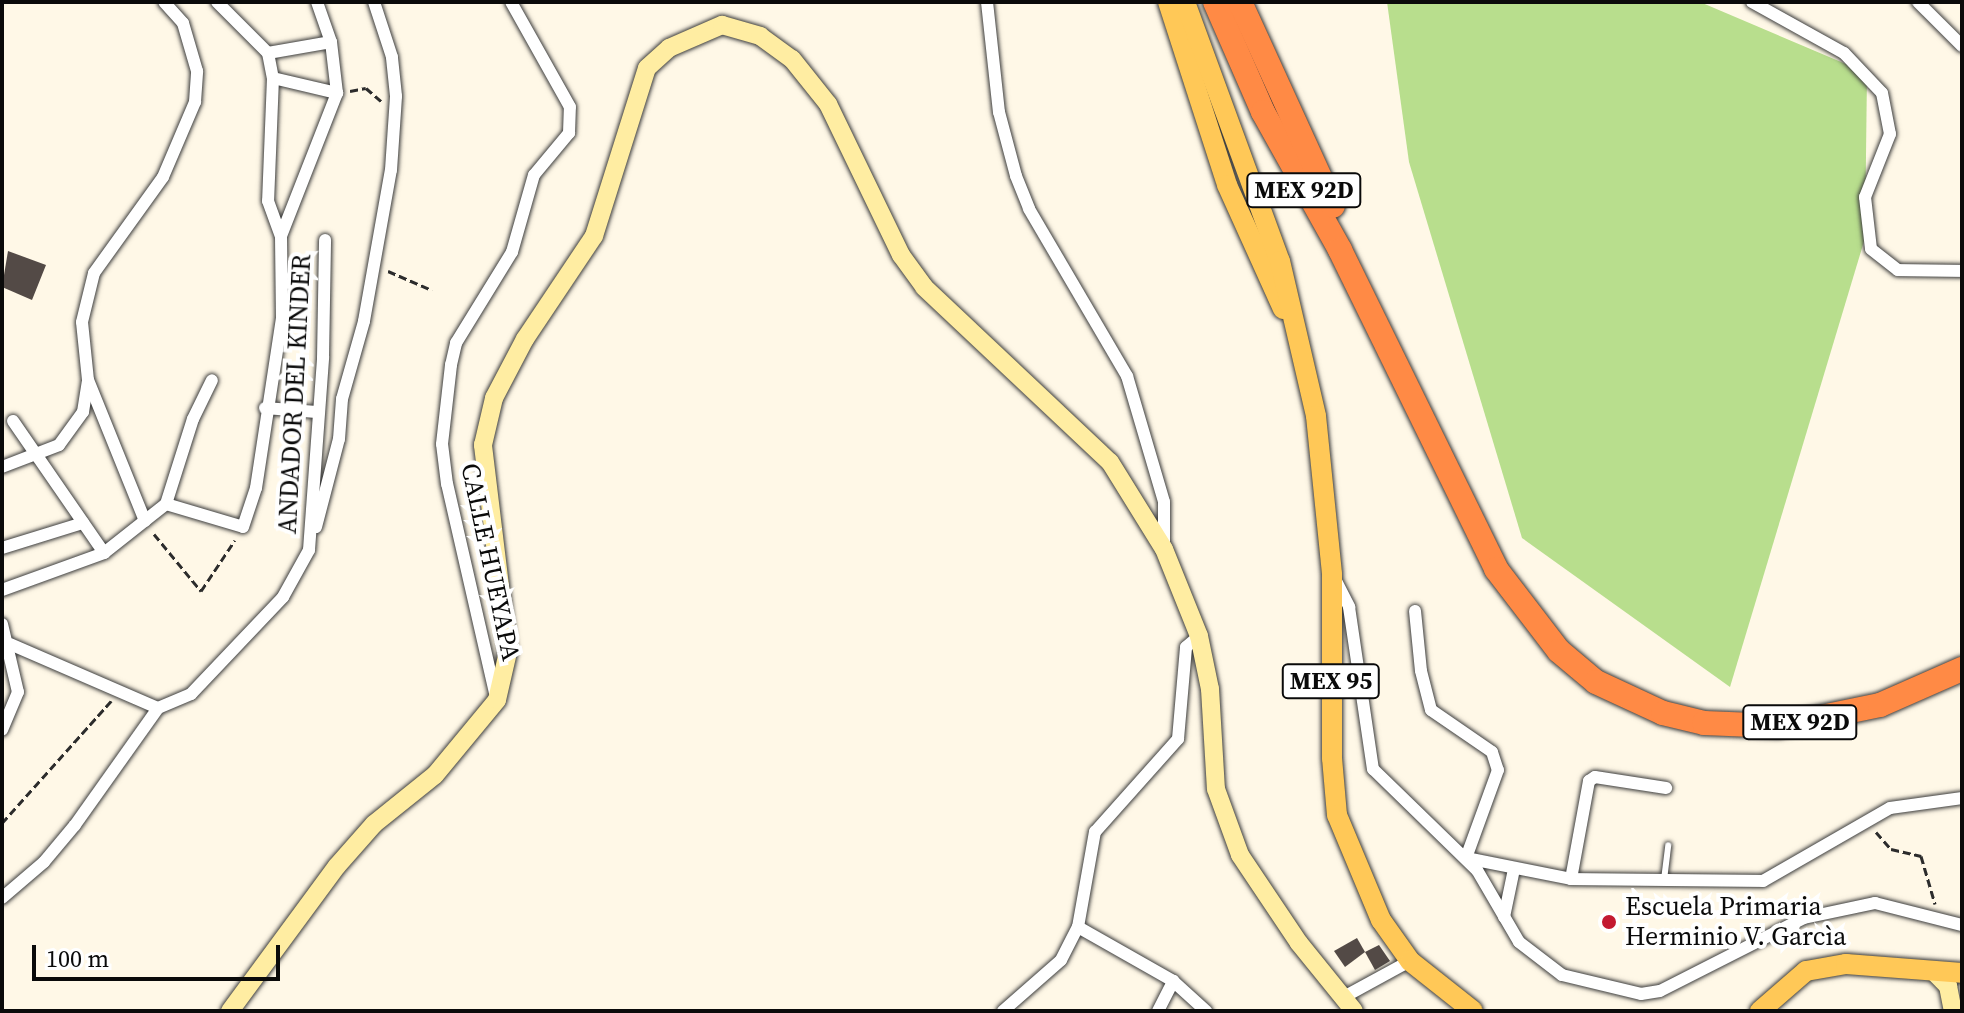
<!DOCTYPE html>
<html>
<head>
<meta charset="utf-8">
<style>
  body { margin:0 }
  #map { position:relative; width:1964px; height:1013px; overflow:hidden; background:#fff8e7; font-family:"Source Serif 4",serif }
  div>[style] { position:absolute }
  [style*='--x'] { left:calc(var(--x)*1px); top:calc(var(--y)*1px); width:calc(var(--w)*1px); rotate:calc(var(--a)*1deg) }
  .forest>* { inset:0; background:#b8de8d }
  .building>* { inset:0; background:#534a46 }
  .path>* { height:3px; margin-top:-1.5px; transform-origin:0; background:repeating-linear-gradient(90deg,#2c2c2c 0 8px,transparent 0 12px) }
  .roads { filter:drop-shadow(0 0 2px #3d3d3d) drop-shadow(0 0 2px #3d3d3d) }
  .lane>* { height:6px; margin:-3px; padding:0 3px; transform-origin:3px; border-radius:3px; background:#fff }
  .street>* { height:12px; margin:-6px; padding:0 6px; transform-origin:6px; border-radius:6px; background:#fff }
  .secondary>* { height:18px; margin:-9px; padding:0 9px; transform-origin:9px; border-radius:9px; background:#ffeda2 }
  .primary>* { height:20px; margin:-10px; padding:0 10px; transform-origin:10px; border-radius:10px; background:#ffc857 }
  .highway>* { height:24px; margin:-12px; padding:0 12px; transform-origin:12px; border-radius:12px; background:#ff8a45 }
  .dots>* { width:22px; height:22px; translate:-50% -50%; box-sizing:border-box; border:4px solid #fff; border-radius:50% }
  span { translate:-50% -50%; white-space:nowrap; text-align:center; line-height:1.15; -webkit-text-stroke:8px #fff; paint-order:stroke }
  .shield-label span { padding:2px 6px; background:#fff; border:2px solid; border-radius:6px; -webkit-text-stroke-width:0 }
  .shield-label { font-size:24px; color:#0a0a0a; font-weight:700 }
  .street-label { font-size:26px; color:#0a0a0a }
  .poi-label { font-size:26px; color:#0a0a0a }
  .left { translate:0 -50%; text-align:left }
  .frame { position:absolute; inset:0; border:4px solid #0a0a0a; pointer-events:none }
  .scale { position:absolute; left:32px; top:945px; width:248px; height:36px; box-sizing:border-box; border:4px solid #0a0a0a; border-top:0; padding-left:10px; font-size:24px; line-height:28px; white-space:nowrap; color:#0a0a0a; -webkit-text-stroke:6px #fff; paint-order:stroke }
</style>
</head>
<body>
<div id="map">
  <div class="forest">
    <i style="clip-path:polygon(1387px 2px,1700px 2px,1867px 73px,1865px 238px,1730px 687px,1522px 538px,1409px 162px)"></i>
  </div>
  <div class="building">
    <i style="clip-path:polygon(8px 251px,46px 265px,32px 300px,2px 287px)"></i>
    <i style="clip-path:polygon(1357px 938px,1365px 952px,1345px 967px,1334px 951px)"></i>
    <i style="clip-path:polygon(1379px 945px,1390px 961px,1375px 970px,1365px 952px)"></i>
  </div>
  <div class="path">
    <i style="--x:350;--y:91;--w:16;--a:-11"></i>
    <i style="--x:366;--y:88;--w:20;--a:41"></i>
    <i style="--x:388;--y:271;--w:48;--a:23.4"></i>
    <i style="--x:154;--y:534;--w:74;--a:50.5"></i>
    <i style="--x:201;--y:591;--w:61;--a:-56.3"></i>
    <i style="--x:2;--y:823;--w:164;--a:-48.2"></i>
    <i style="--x:1876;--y:832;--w:23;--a:49"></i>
    <i style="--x:1891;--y:849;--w:31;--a:13"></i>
    <i style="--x:1921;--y:856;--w:50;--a:73.7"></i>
  </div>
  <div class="roads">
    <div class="lane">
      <i style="--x:1664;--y:880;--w:35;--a:-83"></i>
    </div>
    <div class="street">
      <i style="--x:217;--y:2;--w:72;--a:45"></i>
      <i style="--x:268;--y:53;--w:25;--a:79"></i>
      <i style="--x:273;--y:78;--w:123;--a:92.3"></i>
      <i style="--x:268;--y:201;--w:37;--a:70"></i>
      <i style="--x:987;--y:2;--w:111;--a:83.8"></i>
      <i style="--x:999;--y:112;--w:66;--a:75.1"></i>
      <i style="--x:1016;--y:176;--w:35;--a:68"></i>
      <i style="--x:1029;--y:209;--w:194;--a:59.6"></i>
      <i style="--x:1127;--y:376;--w:131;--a:73.6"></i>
      <i style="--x:1164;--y:502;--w:44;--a:90"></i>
      <i style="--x:1752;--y:2;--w:105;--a:29"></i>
      <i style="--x:1844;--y:53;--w:55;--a:46.5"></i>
      <i style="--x:1882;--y:93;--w:42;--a:79"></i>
      <i style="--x:1890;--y:134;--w:68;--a:111.6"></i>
      <i style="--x:1865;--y:197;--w:52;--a:83.4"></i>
      <i style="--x:1871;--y:249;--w:34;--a:38"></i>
      <i style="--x:1898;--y:270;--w:64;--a:0.9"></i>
      <i style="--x:1918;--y:2;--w:62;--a:45"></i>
      <i style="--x:268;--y:53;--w:64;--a:-9.9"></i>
      <i style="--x:273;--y:78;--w:66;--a:13.2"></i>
      <i style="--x:265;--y:408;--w:52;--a:4.4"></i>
      <i style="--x:13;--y:421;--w:160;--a:55.4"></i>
      <i style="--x:2;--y:467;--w:61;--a:-21.1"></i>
      <i style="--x:59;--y:445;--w:41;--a:-54"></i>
      <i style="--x:83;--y:412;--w:30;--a:-81"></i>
      <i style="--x:166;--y:504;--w:80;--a:16.6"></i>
      <i style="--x:243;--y:527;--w:41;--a:-71.6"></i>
      <i style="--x:256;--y:488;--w:171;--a:-81.3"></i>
      <i style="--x:282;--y:319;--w:83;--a:-90.7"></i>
      <i style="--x:281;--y:236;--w:154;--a:-68.6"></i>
      <i style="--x:337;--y:93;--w:51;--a:-96.7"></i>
      <i style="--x:331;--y:42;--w:42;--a:-109.3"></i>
      <i style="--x:166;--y:504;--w:89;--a:-72.4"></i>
      <i style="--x:193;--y:419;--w:43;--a:-64"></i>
      <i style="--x:145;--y:521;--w:152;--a:-112"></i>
      <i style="--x:88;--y:380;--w:58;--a:-95.9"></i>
      <i style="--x:82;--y:322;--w:50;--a:-76.2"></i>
      <i style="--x:94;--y:273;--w:118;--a:-54.3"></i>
      <i style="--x:163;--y:177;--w:82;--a:-66.9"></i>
      <i style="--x:195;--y:102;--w:31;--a:-86"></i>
      <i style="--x:197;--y:71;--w:50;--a:-106.3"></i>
      <i style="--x:183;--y:23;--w:28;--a:-132"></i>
      <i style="--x:316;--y:527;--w:91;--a:-75.4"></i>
      <i style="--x:339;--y:439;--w:40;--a:-85.7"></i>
      <i style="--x:342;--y:399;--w:81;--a:-74.2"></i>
      <i style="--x:364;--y:321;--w:153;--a:-79.9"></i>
      <i style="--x:391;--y:170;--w:74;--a:-86.1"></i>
      <i style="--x:396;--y:96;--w:39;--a:-96"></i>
      <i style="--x:392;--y:57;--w:58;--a:-108.1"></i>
      <i style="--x:2;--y:548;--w:85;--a:-17.2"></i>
      <i style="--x:1333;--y:575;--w:36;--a:63"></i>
      <i style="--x:1349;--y:607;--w:164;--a:81.6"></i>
      <i style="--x:1373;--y:769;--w:145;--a:44.2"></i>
      <i style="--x:1477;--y:870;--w:83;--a:59.7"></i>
      <i style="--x:1519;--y:942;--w:54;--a:37.5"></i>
      <i style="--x:1562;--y:975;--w:81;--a:13.5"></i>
      <i style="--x:1641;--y:994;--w:19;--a:-9"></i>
      <i style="--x:1660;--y:991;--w:161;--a:-26.9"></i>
      <i style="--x:1804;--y:918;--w:73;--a:-11.9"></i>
      <i style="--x:1875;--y:903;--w:90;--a:14.2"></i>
      <i style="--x:2;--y:590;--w:109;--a:-19.9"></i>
      <i style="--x:104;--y:553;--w:79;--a:-38.3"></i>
      <i style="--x:1415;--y:611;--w:60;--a:84.3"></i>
      <i style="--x:1421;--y:671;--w:40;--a:75.6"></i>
      <i style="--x:1431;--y:710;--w:74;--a:34.5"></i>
      <i style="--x:1492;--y:752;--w:19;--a:72"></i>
      <i style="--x:1498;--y:770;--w:94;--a:110"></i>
      <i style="--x:2;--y:624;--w:70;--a:76.8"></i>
      <i style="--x:18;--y:692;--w:41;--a:112.8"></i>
      <i style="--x:10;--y:644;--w:161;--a:23.4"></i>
      <i style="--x:158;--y:708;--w:36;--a:-23"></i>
      <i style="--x:191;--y:694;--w:134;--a:-46.5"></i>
      <i style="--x:283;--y:597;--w:54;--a:-61"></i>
      <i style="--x:309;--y:550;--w:193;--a:-85.8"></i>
      <i style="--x:323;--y:358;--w:118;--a:-89"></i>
      <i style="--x:495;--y:693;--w:214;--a:-102.9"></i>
      <i style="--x:447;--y:484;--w:40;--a:-97.1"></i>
      <i style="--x:442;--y:444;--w:80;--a:-83.5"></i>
      <i style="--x:451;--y:365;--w:23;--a:-77"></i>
      <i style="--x:456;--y:343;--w:107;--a:-58.4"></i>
      <i style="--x:512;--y:252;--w:80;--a:-74.1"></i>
      <i style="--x:534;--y:175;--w:55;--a:-50.2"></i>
      <i style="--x:569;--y:133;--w:26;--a:-88"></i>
      <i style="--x:570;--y:107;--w:120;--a:-119.3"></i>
      <i style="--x:1466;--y:858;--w:107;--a:11.3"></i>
      <i style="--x:1571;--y:879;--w:192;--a:0.6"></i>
      <i style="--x:1763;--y:881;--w:146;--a:-29.9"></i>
      <i style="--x:1890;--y:808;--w:73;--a:-7.9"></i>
      <i style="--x:1571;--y:879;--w:100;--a:-79.6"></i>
      <i style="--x:1589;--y:781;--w:7;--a:-34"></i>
      <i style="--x:1595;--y:777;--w:72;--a:8.8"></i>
      <i style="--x:2;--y:898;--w:55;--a:-40.6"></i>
      <i style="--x:44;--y:862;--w:48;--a:-50"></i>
      <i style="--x:75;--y:825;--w:143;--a:-54.6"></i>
      <i style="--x:1504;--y:917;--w:49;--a:-78.2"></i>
      <i style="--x:1078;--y:927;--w:109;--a:29.6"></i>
      <i style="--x:1173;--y:981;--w:45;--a:42.3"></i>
      <i style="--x:1342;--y:998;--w:77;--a:-28.6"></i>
      <i style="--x:1003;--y:1011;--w:77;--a:-41.3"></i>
      <i style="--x:1061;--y:960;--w:37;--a:-63"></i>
      <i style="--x:1078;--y:927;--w:97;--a:-79.9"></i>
      <i style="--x:1095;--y:832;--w:125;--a:-48.3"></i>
      <i style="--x:1178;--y:739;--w:92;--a:-85"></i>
      <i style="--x:1186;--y:647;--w:17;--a:-40"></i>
      <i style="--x:1158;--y:1011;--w:34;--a:-63"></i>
    </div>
    <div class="secondary">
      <i style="--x:1932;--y:970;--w:23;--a:45"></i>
      <i style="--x:1948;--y:986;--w:25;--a:79"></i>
      <i style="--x:230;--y:1011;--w:180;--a:-53.6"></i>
      <i style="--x:337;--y:866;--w:56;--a:-48.6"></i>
      <i style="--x:374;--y:824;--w:78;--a:-38.8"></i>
      <i style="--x:435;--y:775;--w:97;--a:-50.4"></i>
      <i style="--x:497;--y:700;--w:49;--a:-77.1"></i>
      <i style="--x:508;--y:652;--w:209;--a:-96.9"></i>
      <i style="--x:483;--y:445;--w:48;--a:-76.8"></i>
      <i style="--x:494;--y:398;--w:67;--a:-62.3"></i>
      <i style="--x:525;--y:339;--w:124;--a:-56.2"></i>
      <i style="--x:594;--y:236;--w:176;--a:-72.5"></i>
      <i style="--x:647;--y:68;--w:30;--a:-42"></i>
      <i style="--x:669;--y:48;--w:58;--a:-23.5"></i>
      <i style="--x:722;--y:25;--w:40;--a:16"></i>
      <i style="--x:760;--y:36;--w:39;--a:36"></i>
      <i style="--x:792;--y:59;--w:58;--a:51.3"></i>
      <i style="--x:828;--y:104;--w:168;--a:64.2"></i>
      <i style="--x:901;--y:255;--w:39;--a:54"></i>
      <i style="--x:924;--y:287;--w:255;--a:43.3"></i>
      <i style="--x:1110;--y:462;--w:102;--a:58.2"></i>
      <i style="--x:1164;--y:549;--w:94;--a:68.1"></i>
      <i style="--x:1199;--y:636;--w:54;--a:78.3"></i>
      <i style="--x:1210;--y:689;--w:100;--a:86.6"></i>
      <i style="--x:1216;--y:789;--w:70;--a:70"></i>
      <i style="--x:1240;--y:855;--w:106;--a:56.2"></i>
      <i style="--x:1299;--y:943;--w:87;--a:51"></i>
    </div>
    <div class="primary">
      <i style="--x:1168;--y:2;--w:192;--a:72.1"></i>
      <i style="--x:1227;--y:185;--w:136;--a:65.7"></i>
      <i style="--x:1185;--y:2;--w:276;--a:69.9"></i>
      <i style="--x:1280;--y:261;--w:159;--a:76.9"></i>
      <i style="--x:1316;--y:416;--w:159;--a:84.2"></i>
      <i style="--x:1332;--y:574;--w:184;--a:90"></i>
      <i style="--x:1332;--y:758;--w:57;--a:85"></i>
      <i style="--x:1337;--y:815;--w:114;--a:67.3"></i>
      <i style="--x:1381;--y:920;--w:50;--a:54.7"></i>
      <i style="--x:1410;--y:961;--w:80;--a:38.4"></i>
      <i style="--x:1760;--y:1011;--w:61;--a:-41"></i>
      <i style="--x:1806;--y:971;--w:41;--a:-9.9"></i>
      <i style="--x:1846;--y:964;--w:116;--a:4.4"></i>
    </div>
    <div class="highway">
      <i style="--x:1215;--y:2;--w:120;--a:66.4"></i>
      <i style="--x:1263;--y:112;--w:158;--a:60.8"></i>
      <i style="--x:1340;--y:250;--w:355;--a:63.9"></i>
      <i style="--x:1496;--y:569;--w:103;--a:52.5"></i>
      <i style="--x:1559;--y:651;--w:48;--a:40"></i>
      <i style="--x:1596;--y:682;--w:74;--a:24.8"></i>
      <i style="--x:1663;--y:713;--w:42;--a:13.7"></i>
      <i style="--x:1704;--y:723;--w:74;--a:2.3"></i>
      <i style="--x:1778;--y:726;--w:104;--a:-11.6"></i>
      <i style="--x:1880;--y:705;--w:90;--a:-23.7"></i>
      <i style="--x:1240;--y:2;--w:224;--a:65.5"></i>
    </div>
  </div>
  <div class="dots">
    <i style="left:1609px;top:922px;background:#c31930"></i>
  </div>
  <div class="shield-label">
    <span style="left:1304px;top:190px">MEX 92D</span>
    <span style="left:1331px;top:681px">MEX 95</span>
    <span style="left:1800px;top:722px">MEX 92D</span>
  </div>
  <div class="street-label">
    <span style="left:295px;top:394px;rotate:-87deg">ANDADOR DEL KINDER</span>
    <span style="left:490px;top:562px;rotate:78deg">CALLE HUEYAPA</span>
  </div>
  <div class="poi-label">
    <span class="left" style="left:1625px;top:922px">Escuela Primaria<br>Herminio V. Garcìa</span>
  </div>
  <div class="frame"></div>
  <div class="scale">100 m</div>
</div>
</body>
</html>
